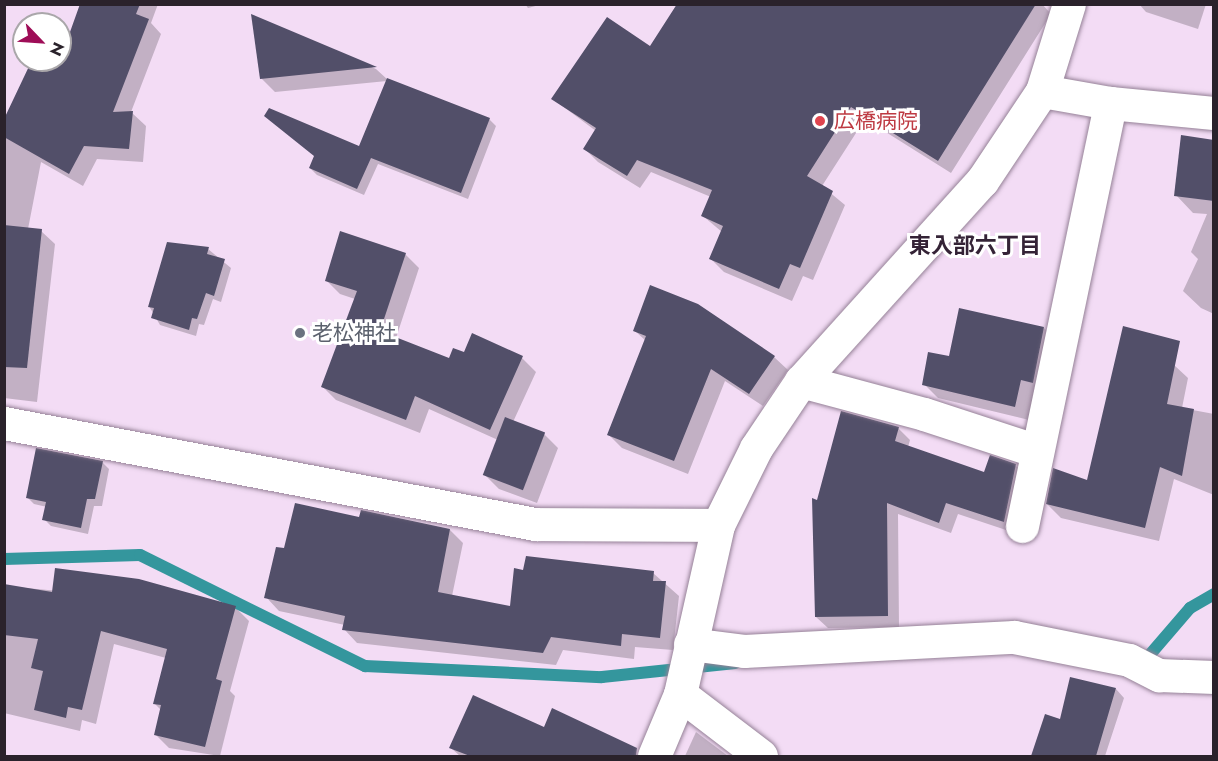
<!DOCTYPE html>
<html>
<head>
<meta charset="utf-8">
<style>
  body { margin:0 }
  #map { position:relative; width:1218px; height:761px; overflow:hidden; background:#f3dcf5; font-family:Jost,"Noto Sans JP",sans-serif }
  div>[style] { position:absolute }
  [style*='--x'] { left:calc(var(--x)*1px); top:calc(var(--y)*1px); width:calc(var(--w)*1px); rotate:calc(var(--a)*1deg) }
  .shadow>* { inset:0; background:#0003 }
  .stream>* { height:12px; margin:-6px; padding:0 6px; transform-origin:6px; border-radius:6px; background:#34969d }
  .building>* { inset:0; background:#524f69; transform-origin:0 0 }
  .roads { filter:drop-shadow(0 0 2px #958197) drop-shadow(0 0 2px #958197) }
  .minor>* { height:33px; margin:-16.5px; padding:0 16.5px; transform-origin:16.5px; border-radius:16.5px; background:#fff }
  .dots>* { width:16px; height:16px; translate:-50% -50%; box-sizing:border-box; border:3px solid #fff; border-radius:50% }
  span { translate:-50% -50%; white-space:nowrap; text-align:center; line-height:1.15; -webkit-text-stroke:6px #fff; paint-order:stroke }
  .health-label { font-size:21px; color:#be3a42 }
  .left { translate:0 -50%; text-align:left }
  .worship-label { font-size:21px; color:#5b616d }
  .neighbourhood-label { font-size:22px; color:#342336; font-weight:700 }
  .frame { position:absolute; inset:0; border:6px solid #2a222b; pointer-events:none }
  .north { position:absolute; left:12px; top:12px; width:60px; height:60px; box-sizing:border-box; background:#fff; border:2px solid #aaa7aa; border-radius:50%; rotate:115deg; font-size:16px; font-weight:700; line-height:24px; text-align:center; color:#2a222b }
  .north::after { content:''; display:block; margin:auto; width:21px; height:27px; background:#9e0d57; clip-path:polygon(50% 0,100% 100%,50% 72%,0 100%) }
</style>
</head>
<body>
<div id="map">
  <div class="shadow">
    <i style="clip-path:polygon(82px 4px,158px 4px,151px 23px,161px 34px,131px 112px,146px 126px,143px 162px,97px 159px,83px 186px,41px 162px,28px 229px,41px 231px,55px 244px,37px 402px,4px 398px,4px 123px,34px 60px,59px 61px)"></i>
    <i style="clip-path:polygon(525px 4px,543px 4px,528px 8px)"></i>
    <i style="clip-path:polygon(679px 4px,1042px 4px,1051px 14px,951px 173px,865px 119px,822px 186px,845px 205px,813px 280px,803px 276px,792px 301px,724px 272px,711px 259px,722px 232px,703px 216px,711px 197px,651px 172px,640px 188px,598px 162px,585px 149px,596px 131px,553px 99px,651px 48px)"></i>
    <i style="clip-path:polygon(1139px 4px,1206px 4px,1198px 29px,1146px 12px)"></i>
    <i style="clip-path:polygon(253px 16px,376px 69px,388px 80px,489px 119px,496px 126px,468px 199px,378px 164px,364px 195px,317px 175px,310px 168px,359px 148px,387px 81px,275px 92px,261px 78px)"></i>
    <i style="clip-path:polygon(1214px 141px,1214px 314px,1201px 308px,1183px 291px,1198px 259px,1191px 252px,1207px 214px,1193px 213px,1176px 195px)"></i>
    <i style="clip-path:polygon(208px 249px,231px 268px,221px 302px,213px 299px,204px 325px,199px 324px,196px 336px,160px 325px,149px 306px)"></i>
    <i style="clip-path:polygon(405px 254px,419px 268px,396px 338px,449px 360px,464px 354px,522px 358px,536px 372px,513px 422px,544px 434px,558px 448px,537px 503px,499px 489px,485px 475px,498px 440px,429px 409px,420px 433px,336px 400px,322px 386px,355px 299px,340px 294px,326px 280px)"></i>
    <i style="clip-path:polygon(697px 305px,774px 357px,788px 370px,763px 406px,725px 381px,688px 474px,622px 448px,609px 435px,646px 341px,634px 330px)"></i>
    <i style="clip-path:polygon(1044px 328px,1058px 342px,1029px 420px,938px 398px,924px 384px,950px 358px)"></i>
    <i style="clip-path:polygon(1174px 365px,1188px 378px,1182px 408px,1214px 414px,1214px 495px,1174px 479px,1159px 541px,1061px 518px,1047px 504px,1088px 482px)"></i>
    <i style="clip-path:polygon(898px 428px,910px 440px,908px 447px,985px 474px,1015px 465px,1027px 477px,1015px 533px,958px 514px,951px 533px,898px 514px,899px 627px,828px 628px,816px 617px,818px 502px)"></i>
    <i style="clip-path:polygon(102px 462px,109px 469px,102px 506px,94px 506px,88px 534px,51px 526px,44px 519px,47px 507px,34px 504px,27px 497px)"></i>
    <i style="clip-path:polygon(360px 519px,450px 530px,463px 543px,452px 596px,511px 608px,653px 573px,679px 596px,673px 650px,635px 647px,634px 659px,563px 650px,556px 665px,357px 643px,344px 629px,345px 625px,279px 611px,266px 597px,286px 550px)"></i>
    <i style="clip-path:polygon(4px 586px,235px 607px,249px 621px,230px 691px,235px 696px,220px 756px,169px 748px,155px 734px,161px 710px,154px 703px,166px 658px,114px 644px,96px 724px,82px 720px,80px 731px,4px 713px)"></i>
    <i style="clip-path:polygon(1116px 689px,1124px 698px,1105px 756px,1033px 756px,1046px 716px,1062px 721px)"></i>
    <i style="clip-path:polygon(545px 729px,625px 744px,638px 756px,460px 756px,451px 748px)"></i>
    <i style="clip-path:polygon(696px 732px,728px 756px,685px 756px)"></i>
  </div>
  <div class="stream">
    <i style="--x:4;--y:559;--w:136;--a:-1.7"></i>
    <i style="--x:140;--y:555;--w:251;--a:26.3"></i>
    <i style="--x:365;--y:666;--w:237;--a:2.7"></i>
    <i style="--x:602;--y:677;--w:134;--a:-6"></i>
    <i style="--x:1141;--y:665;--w:75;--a:-49.3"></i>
    <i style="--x:1190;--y:608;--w:28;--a:-30"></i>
  </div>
  <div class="building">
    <i style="clip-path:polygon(80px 4px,140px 4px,136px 14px,149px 19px,113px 112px,133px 111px,129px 149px,84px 146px,69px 174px,4px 137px,4px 119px,32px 60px,60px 60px)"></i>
    <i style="clip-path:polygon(677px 4px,1036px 4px,938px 161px,851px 107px,807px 176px,833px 191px,800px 268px,790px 264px,779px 289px,709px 259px,723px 226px,701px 216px,712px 190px,637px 160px,627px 176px,583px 149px,596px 128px,551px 99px,607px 17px,650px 46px)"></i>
    <i style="clip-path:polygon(251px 14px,377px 67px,260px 79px)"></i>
    <i style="clip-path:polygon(387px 78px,490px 118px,461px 193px,371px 158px,357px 189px,309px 168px,314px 156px,264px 116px,269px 108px,359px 146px)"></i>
    <i style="clip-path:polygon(1181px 135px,1214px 140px,1214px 201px,1174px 196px)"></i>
    <i style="clip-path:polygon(4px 225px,42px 229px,27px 368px,4px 367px)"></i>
    <i style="clip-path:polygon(340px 231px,406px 253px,380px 331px,449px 358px,453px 348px,464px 352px,472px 333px,523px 356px,490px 430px,415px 396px,406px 420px,321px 387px,357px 291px,325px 281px)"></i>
    <i style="clip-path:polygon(167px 242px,209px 247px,207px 254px,225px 259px,214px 296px,206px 293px,197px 319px,192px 318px,189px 330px,151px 318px,154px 308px,148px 307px)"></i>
    <i style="clip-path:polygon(650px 285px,698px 304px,775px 356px,749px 394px,711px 369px,674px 461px,607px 435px,646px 336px,633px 331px)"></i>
    <i style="clip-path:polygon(959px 308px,1044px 327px,1033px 383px,1021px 380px,1015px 407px,922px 385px,928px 352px,949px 356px)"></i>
    <i style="clip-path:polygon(1123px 326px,1180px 341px,1167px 404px,1194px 409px,1182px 476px,1160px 467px,1145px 528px,1046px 504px,1053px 468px,1087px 480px)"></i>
    <i style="clip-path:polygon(841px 411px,899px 427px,895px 441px,984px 472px,990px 455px,1016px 464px,1004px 522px,946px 503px,939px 523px,887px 503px,888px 616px,815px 617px,812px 498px,817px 500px)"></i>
    <i style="left:505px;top:417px;width:43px;height:62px;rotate:21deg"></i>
    <i style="clip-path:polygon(36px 448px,103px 461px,95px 499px,87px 499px,81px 528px,42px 520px,46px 502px,26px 498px)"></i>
    <i style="clip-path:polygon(295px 503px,359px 517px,361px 510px,450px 529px,438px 592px,510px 606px,514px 568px,523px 570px,526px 556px,654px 571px,653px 581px,666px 581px,660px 638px,622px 634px,621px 646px,551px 637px,543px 653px,342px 630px,345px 616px,264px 598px,276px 547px,284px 548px)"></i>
    <i style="clip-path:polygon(55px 568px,139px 579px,236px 606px,216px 679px,222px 681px,205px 747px,154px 735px,161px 705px,153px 704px,167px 649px,101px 631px,82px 710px,68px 707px,66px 718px,34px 710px,43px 671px,31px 668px,38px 639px,4px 635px,4px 584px,52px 592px)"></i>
    <i style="clip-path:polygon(1070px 677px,1116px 688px,1096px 756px,1031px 756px,1045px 714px,1060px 719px)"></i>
    <i style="clip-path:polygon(473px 695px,544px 727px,552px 708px,637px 748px,636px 756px,470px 756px,449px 748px)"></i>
  </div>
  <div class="roads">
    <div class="minor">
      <i style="--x:1042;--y:91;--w:69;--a:10"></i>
      <i style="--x:1110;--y:103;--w:104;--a:5.5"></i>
      <i style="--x:801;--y:381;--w:127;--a:15"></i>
      <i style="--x:924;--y:414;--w:119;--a:18.1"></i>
      <i style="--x:4;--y:423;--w:541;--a:10.77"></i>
      <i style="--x:535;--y:524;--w:183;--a:0.3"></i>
      <i style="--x:1022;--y:526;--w:432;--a:-78.2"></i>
      <i style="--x:690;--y:644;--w:54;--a:7.4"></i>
      <i style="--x:744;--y:651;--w:270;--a:-3"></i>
      <i style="--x:1014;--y:637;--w:117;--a:11.3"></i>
      <i style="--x:1129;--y:660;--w:34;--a:27"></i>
      <i style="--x:1159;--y:675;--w:55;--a:2.1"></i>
      <i style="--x:680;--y:694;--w:102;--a:37.4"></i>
      <i style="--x:654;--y:756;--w:67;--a:-67.2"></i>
      <i style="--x:680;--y:694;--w:173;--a:-77.3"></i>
      <i style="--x:718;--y:525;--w:86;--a:-63.7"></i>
      <i style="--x:756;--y:448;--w:81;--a:-56.1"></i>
      <i style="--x:801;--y:381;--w:270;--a:-47.9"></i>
      <i style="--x:982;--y:181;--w:108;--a:-56.3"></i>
      <i style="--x:1042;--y:91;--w:91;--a:-72.8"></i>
    </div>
  </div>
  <div class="dots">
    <i style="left:820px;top:121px;background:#e0444e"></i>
    <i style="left:300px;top:333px;background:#6b7280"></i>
  </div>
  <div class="health-label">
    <span class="left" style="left:834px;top:121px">広橋病院</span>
  </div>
  <div class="worship-label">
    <span class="left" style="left:312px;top:333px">老松神社</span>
  </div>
  <div class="neighbourhood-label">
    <span style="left:975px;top:246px">東入部六丁目</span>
  </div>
  <div class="frame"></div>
  <div class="north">N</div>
</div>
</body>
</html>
